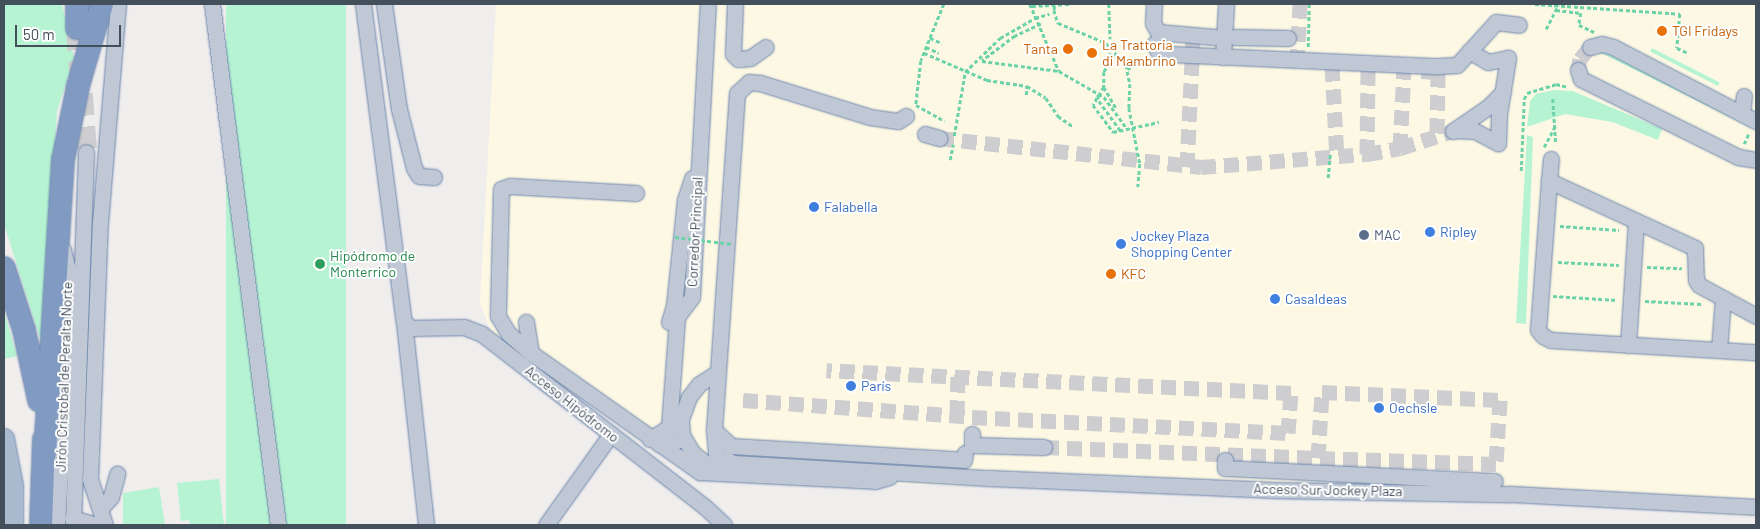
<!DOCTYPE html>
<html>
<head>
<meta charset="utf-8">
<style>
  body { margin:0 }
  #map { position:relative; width:1760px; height:529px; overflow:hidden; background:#f0eded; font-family:Barlow,sans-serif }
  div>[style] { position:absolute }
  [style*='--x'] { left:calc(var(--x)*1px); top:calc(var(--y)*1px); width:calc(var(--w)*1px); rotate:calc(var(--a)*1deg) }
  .commercial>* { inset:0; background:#fdf8e4 }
  .green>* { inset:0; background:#b6f3d3; transform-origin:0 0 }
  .minor-tunnel>* { height:15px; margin-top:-7.5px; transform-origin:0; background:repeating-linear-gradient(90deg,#cecdd0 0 15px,transparent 0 23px) }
  .highway-tunnel>* { height:22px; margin-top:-11px; transform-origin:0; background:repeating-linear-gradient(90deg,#cecdd0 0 22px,transparent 0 33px) }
  .path>* { height:2.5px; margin-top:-1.25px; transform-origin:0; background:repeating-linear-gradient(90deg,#6cd3a9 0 4px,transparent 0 6.5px) }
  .roads { filter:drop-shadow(0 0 1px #6b85ad) drop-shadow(0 0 1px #6b85ad) }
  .minor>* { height:15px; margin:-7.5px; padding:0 7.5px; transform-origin:7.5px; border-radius:7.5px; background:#bfc8d4 }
  .major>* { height:20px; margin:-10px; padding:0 10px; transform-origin:10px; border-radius:10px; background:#aabacf }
  .highway>* { height:22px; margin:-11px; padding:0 11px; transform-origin:11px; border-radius:11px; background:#809ac1 }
  .path-bridge>* { height:2.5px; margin-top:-1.25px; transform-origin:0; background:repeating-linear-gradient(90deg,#6cd3a9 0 4px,transparent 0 6.5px) }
  .dots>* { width:14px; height:14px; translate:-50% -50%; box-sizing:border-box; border:2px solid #fff; border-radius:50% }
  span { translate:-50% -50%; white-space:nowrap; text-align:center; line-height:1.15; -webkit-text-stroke:4px #fff; paint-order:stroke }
  .food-label { font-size:14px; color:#c56008 }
  .left { translate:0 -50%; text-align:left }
  .right { translate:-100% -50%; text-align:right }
  .shop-label { font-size:14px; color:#366cbe }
  .street-label { font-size:14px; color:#444f5c }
  .service-label { font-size:14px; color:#4e5e75 }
  .leisure-label { font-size:14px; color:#27864d }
  .frame { position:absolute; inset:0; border:5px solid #444f5c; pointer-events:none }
  .scale { position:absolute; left:15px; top:25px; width:106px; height:22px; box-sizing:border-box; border:2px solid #444f5c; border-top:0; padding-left:6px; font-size:15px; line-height:18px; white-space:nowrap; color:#444f5c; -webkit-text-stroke:4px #fff; paint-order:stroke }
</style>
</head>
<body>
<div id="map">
  <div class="commercial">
    <i style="clip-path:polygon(496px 4px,1756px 4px,1756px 517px,1526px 500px,696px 479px,493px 337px,480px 303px)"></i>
  </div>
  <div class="green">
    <i style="clip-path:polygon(4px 4px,62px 4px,74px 58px,57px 111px,43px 348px,4px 224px)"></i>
    <i style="left:226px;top:4px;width:120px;height:525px"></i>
    <i style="left:1652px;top:48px;width:76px;height:4px;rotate:27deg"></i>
    <i style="clip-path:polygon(1605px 49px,1742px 119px,1740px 122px,1599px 52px)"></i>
    <i style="clip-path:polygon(1554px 90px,1573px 91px,1662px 129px,1658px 140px,1612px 122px,1565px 114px,1527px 127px,1530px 101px,1536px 94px)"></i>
    <i style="clip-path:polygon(1527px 135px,1533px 137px,1526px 324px,1516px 323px)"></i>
    <i style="clip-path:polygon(4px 311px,17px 356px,4px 359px)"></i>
    <i style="clip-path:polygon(219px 479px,224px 525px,190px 525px,189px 520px,181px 521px,177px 483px)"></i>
    <i style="clip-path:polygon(159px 487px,165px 525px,123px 525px,123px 493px)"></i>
  </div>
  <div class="minor-tunnel">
    <i style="--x:1297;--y:64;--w:60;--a:-87.1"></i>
    <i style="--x:1332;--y:66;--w:91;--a:86.9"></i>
    <i style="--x:1578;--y:70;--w:11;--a:-80"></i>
    <i style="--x:1580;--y:59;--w:16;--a:-50"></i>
    <i style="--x:1421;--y:71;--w:17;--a:3"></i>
    <i style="--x:1438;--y:72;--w:66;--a:90.9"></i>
    <i style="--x:939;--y:138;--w:264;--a:6.3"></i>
    <i style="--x:1201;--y:167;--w:167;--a:-4.5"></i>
    <i style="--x:1367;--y:154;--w:34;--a:-10"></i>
    <i style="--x:1400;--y:148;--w:56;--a:-17.8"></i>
    <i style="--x:1400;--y:148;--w:78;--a:-87.1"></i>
    <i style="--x:1367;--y:154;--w:86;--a:-89.3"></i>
    <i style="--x:1187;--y:167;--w:129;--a:-87.3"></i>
    <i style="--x:1322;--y:392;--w:178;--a:2.6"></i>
    <i style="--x:1500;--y:400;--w:64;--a:93.6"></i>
    <i style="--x:1496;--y:464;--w:178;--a:-178.1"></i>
    <i style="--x:1318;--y:458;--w:66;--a:-86.5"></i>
    <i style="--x:743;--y:400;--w:230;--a:4.2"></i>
    <i style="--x:972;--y:417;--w:316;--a:2.9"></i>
    <i style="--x:1288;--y:433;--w:40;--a:-85.7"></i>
    <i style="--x:1291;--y:393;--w:465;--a:-177.2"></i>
    <i style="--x:957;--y:415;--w:40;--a:-88.6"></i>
    <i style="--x:1044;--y:447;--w:274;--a:2.3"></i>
  </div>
  <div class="highway-tunnel">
    <i style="--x:77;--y:28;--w:124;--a:85.8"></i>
  </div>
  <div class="path">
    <i style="--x:944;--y:4;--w:61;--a:112"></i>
    <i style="--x:921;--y:61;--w:44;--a:96.5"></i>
    <i style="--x:916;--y:105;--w:33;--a:29"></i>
    <i style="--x:1030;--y:4;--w:73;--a:66.6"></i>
    <i style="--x:1109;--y:4;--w:35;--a:88"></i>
    <i style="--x:1535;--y:4;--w:145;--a:3.9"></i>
    <i style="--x:1680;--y:14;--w:34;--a:95"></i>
    <i style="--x:1677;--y:48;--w:12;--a:24"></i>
    <i style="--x:1032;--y:6;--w:37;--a:-3"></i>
    <i style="--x:1054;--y:10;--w:14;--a:73"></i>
    <i style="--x:1058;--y:23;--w:52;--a:22.6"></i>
    <i style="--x:1106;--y:43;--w:30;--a:48"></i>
    <i style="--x:1126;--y:65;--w:19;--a:78"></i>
    <i style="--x:1130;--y:84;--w:24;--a:92"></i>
    <i style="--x:1129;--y:108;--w:57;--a:78.9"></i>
    <i style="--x:1140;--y:164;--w:23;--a:95"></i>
    <i style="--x:1556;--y:10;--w:25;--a:7"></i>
    <i style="--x:1581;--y:13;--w:12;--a:99"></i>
    <i style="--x:1579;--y:25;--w:17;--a:25"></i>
    <i style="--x:1041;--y:24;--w:29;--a:155"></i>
    <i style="--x:1015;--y:36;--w:41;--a:142.9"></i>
    <i style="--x:982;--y:61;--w:78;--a:7.4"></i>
    <i style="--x:1059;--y:71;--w:52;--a:30"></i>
    <i style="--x:1104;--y:97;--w:39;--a:54"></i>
    <i style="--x:1546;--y:29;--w:27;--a:-63"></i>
    <i style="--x:930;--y:38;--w:13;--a:23"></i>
    <i style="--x:926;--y:47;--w:14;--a:25"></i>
    <i style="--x:1308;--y:47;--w:43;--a:-88.7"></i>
    <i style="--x:924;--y:53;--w:69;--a:23.2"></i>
    <i style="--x:987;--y:80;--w:40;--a:8.5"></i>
    <i style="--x:1027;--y:86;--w:22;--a:32"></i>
    <i style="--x:1046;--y:98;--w:22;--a:56"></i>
    <i style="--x:1058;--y:116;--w:19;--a:35"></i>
    <i style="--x:1110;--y:53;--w:10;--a:90"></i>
    <i style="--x:1110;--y:63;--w:11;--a:124"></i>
    <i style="--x:1104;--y:72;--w:15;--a:90"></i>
    <i style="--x:1104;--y:87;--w:21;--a:121"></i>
    <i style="--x:1093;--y:105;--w:34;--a:53"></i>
    <i style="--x:1113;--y:132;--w:47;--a:-12.3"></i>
    <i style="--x:1127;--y:69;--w:24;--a:-22"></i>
    <i style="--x:1104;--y:87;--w:24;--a:60"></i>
    <i style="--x:1026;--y:95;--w:9;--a:-84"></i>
    <i style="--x:1098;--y:95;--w:6;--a:81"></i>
    <i style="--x:1099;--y:101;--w:37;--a:54"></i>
    <i style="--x:1553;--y:99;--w:46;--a:86.3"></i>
    <i style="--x:954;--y:136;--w:65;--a:-80.2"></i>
    <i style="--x:965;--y:72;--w:49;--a:-44.2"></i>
    <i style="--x:1000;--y:38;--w:40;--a:-29.7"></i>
    <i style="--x:1744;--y:144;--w:12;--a:-66"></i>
    <i style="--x:1544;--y:147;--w:26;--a:-62"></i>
    <i style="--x:950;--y:160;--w:16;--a:-79"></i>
    <i style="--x:1521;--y:171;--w:72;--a:-87.6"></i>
    <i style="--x:1524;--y:99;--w:7;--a:-63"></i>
    <i style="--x:1527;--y:93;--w:30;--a:-17"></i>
    <i style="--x:1556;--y:84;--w:12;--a:14"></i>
    <i style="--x:1328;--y:178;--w:25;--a:-85"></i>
    <i style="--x:1560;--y:226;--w:59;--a:3.9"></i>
    <i style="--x:1558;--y:262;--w:61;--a:2.8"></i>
    <i style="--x:1647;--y:267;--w:35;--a:2"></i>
    <i style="--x:1553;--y:296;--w:64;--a:3.6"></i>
    <i style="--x:1645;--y:301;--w:57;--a:3"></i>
  </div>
  <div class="roads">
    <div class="minor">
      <i style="--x:212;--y:4;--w:525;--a:82.78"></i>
      <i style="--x:363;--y:4;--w:321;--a:82.7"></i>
      <i style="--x:404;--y:322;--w:204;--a:83.8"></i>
      <i style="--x:384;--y:4;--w:106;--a:81.9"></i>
      <i style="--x:399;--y:109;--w:61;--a:75.7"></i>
      <i style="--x:414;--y:168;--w:9;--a:58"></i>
      <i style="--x:419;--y:176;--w:15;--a:4"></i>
      <i style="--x:735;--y:4;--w:50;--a:92.3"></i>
      <i style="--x:733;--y:54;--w:7;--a:45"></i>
      <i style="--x:738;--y:59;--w:12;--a:-5"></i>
      <i style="--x:750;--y:58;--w:19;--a:-35"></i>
      <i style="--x:1154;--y:4;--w:19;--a:93"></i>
      <i style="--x:1153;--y:23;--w:10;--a:61"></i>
      <i style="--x:1158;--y:32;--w:57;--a:5"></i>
      <i style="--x:1235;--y:37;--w:53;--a:1.1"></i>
      <i style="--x:1154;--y:44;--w:8;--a:60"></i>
      <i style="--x:1158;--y:51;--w:12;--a:14"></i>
      <i style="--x:1170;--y:54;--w:268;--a:2.6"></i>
      <i style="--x:1438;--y:66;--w:19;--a:-3"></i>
      <i style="--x:1457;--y:65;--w:58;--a:-47.8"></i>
      <i style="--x:1496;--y:22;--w:23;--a:7"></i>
      <i style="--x:1590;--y:47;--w:12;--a:-14"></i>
      <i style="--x:1602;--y:44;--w:11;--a:15"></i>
      <i style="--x:1613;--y:47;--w:161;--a:27.4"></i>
      <i style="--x:1469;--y:51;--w:22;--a:30"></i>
      <i style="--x:1488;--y:62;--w:20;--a:-11"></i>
      <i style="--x:1223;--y:57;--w:52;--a:-86.7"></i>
      <i style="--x:1578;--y:70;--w:9;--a:72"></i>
      <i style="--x:1581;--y:79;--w:175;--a:26.4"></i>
      <i style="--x:1738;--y:157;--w:18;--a:9"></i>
      <i style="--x:1742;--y:114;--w:18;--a:-84"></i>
      <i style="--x:906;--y:116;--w:9;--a:148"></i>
      <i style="--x:898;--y:121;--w:28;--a:-172"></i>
      <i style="--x:870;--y:117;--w:115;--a:-162.8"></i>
      <i style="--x:760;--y:83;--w:11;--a:-175"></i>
      <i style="--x:749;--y:82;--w:16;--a:137"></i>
      <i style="--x:737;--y:93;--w:338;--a:93.9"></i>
      <i style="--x:714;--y:430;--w:23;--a:43"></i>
      <i style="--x:731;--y:446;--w:233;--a:3.4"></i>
      <i style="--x:964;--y:460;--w:7;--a:-82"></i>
      <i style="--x:1454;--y:130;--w:21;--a:3"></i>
      <i style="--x:1475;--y:131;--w:26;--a:28"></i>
      <i style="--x:1453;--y:131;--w:42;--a:-34.4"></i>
      <i style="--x:1488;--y:107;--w:21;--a:-45"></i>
      <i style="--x:925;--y:134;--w:15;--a:16"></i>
      <i style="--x:1498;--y:143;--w:29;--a:-88"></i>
      <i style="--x:1499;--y:114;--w:57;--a:-80.9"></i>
      <i style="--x:1549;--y:181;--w:22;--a:-85"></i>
      <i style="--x:636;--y:193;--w:126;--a:-176.8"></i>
      <i style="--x:510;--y:186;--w:9;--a:162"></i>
      <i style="--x:501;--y:189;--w:127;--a:91.4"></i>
      <i style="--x:498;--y:316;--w:21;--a:59"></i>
      <i style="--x:509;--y:334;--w:29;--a:41"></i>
      <i style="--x:531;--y:353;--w:207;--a:35.2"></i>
      <i style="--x:700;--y:472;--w:175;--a:2.9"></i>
      <i style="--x:875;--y:481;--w:15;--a:-16"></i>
      <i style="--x:1756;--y:316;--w:65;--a:-151.5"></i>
      <i style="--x:1699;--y:285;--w:6;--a:-121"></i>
      <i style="--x:1696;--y:280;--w:32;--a:-92"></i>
      <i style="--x:1695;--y:248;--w:161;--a:-155.3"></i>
      <i style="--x:1549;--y:181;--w:149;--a:94.2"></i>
      <i style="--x:1538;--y:330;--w:8;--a:50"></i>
      <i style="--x:1543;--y:336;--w:9;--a:27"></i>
      <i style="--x:1551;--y:340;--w:205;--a:3.4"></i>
      <i style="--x:404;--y:322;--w:9;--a:41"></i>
      <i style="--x:411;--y:328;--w:53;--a:-1.1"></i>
      <i style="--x:464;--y:327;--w:19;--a:21"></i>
      <i style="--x:482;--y:334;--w:282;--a:37.8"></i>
      <i style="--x:705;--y:507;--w:26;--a:43"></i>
      <i style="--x:526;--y:322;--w:31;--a:81"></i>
      <i style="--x:669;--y:322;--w:17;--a:-73"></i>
      <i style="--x:674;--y:306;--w:107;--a:-84.1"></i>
      <i style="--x:685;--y:200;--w:23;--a:-72"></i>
      <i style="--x:1628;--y:345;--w:124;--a:-86.3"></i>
      <i style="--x:1719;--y:350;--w:52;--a:-85.6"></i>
      <i style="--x:714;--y:430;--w:24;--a:85"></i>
      <i style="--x:716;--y:454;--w:20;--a:27"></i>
      <i style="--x:734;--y:463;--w:255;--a:3.4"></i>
      <i style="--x:989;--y:478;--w:281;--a:2.4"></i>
      <i style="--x:1270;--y:490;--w:240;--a:1"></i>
      <i style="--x:1510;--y:494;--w:246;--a:3"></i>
      <i style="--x:972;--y:434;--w:11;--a:90"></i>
      <i style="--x:972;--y:445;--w:72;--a:1.6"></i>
      <i style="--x:682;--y:435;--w:21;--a:59"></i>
      <i style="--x:693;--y:453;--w:21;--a:39"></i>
      <i style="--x:709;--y:466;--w:15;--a:4"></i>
      <i style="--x:650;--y:439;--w:22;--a:-32"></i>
      <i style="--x:669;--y:427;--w:110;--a:-85.8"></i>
      <i style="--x:677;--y:317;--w:25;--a:-53"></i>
      <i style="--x:692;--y:297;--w:293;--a:-86.9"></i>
      <i style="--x:659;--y:444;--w:17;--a:-10"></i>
      <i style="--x:676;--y:441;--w:8;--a:-45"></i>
      <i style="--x:682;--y:435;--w:16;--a:-94"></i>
      <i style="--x:681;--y:419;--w:23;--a:-70"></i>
      <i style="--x:689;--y:397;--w:16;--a:-52"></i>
      <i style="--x:699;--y:384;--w:22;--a:-32"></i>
      <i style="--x:1225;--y:460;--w:8;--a:90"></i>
      <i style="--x:1225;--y:468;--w:270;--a:2.8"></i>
      <i style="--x:101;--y:508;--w:15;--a:-48"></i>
      <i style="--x:111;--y:497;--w:24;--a:-75"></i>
      <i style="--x:72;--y:518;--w:25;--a:16"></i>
      <i style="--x:57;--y:525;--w:190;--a:-86.7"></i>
      <i style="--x:68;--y:335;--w:65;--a:-90"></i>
      <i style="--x:68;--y:270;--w:21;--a:-104"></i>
      <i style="--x:73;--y:525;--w:373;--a:-88"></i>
      <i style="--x:105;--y:525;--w:48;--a:-108.1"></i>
      <i style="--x:90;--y:479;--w:256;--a:-87.8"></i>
      <i style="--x:100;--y:223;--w:220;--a:-85.3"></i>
      <i style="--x:546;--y:525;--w:112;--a:-54.5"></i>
    </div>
    <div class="major">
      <i style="--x:4;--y:439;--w:48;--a:79.2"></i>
      <i style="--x:13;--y:486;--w:39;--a:90"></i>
    </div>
    <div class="highway">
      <i style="--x:77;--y:28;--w:24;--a:-90"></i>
      <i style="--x:4;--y:268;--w:65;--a:72.1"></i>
      <i style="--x:24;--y:330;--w:72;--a:77.9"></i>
      <i style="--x:45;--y:453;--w:294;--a:-86.5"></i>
      <i style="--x:63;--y:160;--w:76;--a:-78.5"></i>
      <i style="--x:78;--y:86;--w:85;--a:-73.7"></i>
      <i style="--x:41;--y:525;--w:86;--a:-88"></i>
    </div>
  </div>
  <div class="path-bridge">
    <i style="--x:1054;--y:10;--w:6;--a:-90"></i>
    <i style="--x:1035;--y:18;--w:15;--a:-16"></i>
    <i style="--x:675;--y:237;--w:58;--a:6.9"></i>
  </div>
  <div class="dots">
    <i style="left:1662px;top:31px;background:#e8710a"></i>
    <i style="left:1068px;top:49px;background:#e8710a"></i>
    <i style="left:1092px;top:53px;background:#e8710a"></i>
    <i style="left:814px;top:207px;background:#3f7fe0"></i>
    <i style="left:1430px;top:232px;background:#3f7fe0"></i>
    <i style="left:1364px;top:235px;background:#5c6f8a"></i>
    <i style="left:1121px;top:244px;background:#3f7fe0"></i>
    <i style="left:320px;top:264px;background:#2e9e5b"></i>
    <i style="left:1111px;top:274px;background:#e8710a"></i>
    <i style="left:1275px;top:299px;background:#3f7fe0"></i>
    <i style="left:851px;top:386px;background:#3f7fe0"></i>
    <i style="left:1379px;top:408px;background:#3f7fe0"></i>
  </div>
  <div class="food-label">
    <span class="left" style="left:1672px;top:31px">TGI Fridays</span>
    <span class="left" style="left:1102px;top:53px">La Trattoria<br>di Mambrino</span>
    <span class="right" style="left:1058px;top:49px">Tanta</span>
    <span class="left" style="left:1121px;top:274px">KFC</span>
  </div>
  <div class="shop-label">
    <span class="left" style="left:824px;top:207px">Falabella</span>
    <span class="left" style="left:1440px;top:232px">Ripley</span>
    <span class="left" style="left:1131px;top:244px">Jockey Plaza<br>Shopping Center</span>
    <span class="left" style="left:1285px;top:299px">CasaIdeas</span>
    <span class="left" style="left:861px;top:386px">París</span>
    <span class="left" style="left:1389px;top:408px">Oechsle</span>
  </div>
  <div class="street-label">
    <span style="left:695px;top:232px;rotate:-87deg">Corredor Principal</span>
    <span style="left:64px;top:377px;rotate:-88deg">Jirón Cristobal de Peralta Norte</span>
    <span style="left:572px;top:404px;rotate:38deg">Acceso Hipódromo</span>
    <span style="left:1328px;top:490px;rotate:1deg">Acceso Sur Jockey Plaza</span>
  </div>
  <div class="service-label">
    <span class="left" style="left:1374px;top:235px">MAC</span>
  </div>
  <div class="leisure-label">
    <span class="left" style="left:330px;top:264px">Hipódromo de<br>Monterrico</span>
  </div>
  <div class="frame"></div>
  <div class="scale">50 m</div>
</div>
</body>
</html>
